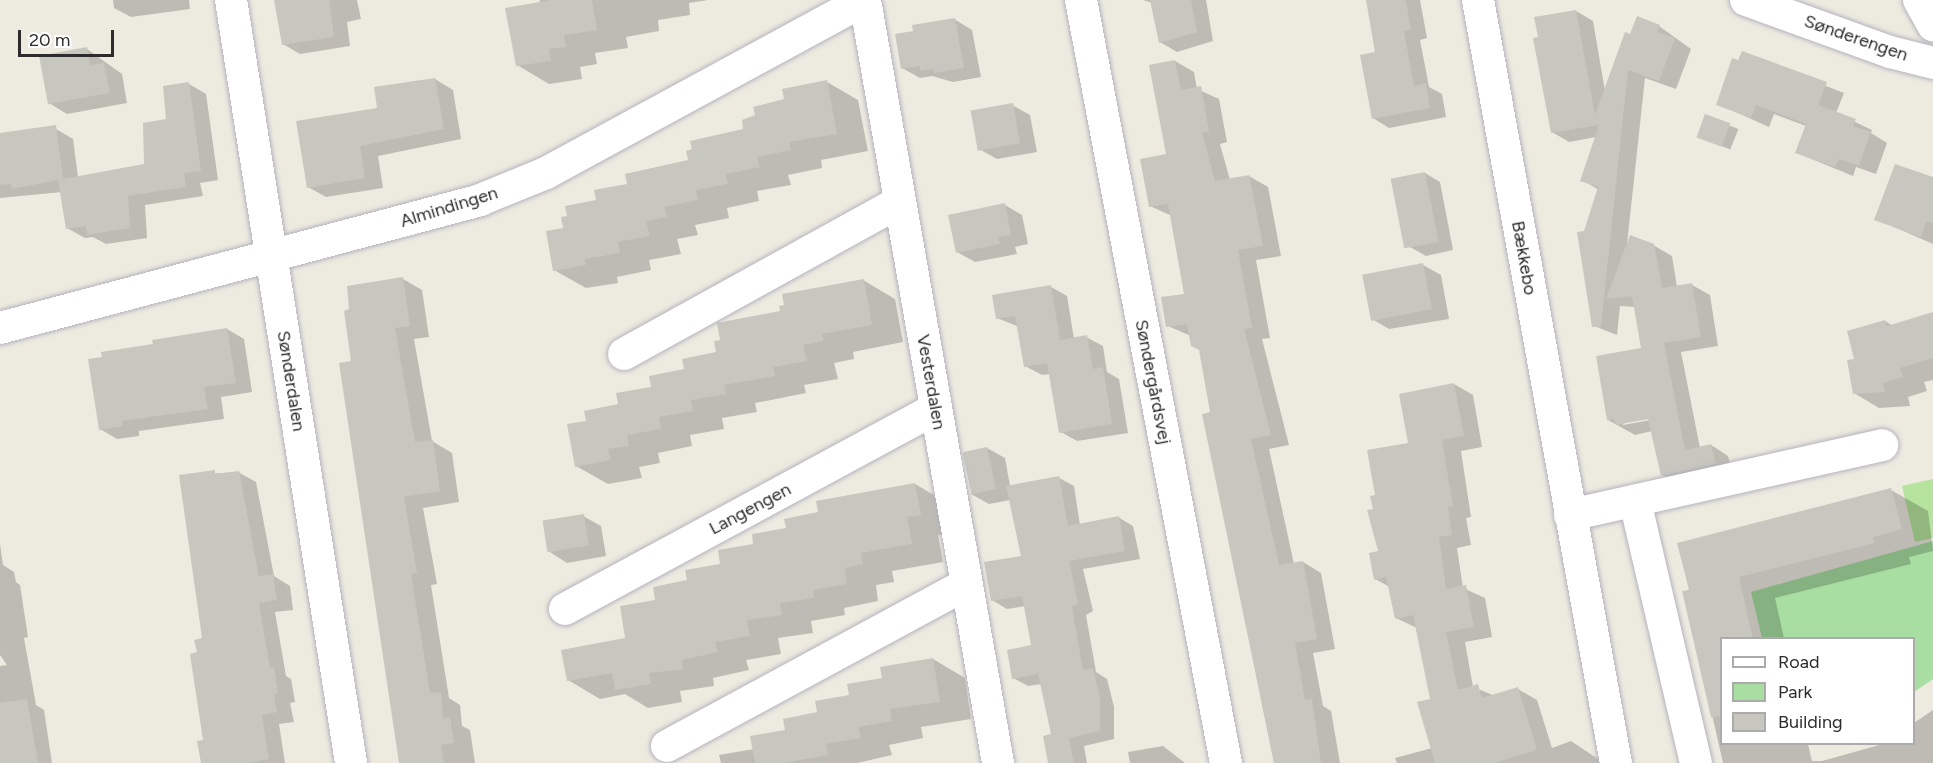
<!DOCTYPE html>
<html>
<head>
<meta charset="utf-8">
<style>
  body { margin:0 }
  #map { position:relative; width:1933px; height:763px; overflow:hidden; background:#edeae0; font-family:Figtree,sans-serif }
  div>[style] { position:absolute }
  [style*='--x'] { left:calc(var(--x)*1px); top:calc(var(--y)*1px); width:calc(var(--w)*1px); rotate:calc(var(--a)*1deg) }
  .green>* { inset:0; background:#a8dea1 }
  .pitch>* { inset:0; background:#b6e49e }
  .shadow>* { inset:0; background:#0003; transform-origin:0 0 }
  .building>* { inset:0; background:#c8c7bf; transform-origin:0 0 }
  .roads { filter:drop-shadow(0 0 2px #b4b3be) drop-shadow(0 0 2px #b4b3be) }
  .minor>* { height:32px; margin:-16px; padding:0 16px; transform-origin:16px; border-radius:16px; background:#fff }
  span { translate:-50% -50%; white-space:nowrap; text-align:center; line-height:1.15; -webkit-text-stroke:6px #fff; paint-order:stroke }
  .street-label { font-size:18px; color:#2c2c2c }
  .legend { position:absolute; left:1720px; top:637px; width:195px; height:108px; box-sizing:border-box; background:#fff; border:2px solid #ababab; margin:0; padding:8px 10px; list-style:none; font-size:18px; color:#2c2c2c }
  .legend li { display:flex; align-items:center; gap:12px; height:30px }
  .legend b { width:30px; border:2px solid #ababab }
  .scale { position:absolute; left:18px; top:30px; width:96px; height:27px; box-sizing:border-box; border:3px solid #2c2c2c; border-top:0; padding-left:8px; font-size:18px; line-height:21px; white-space:nowrap; color:#2c2c2c; -webkit-text-stroke:4px #fff; paint-order:stroke }
</style>
</head>
<body>
<div id="map">
  <div class="green">
    <i style="clip-path:polygon(1933px 541px,1933px 679px,1914px 692px,1914px 638px,1762px 638px,1751px 592px)"></i>
  </div>
  <div class="pitch">
    <i style="clip-path:polygon(1933px 479px,1933px 538px,1915px 542px,1902px 486px)"></i>
  </div>
  <div class="shadow">
    <i style="clip-path:polygon(113px 0,189px 0,190px 9px,131px 17px,114px 8px)"></i>
    <i style="clip-path:polygon(285px 0,357px 0,361px 19px,347px 22px,350px 46px,300px 54px,283px 44px)"></i>
    <i style="clip-path:polygon(540px 0,708px 0,689px 3px,690px 15px,658px 20px,659px 31px,626px 37px,628px 48px,595px 53px,597px 64px,580px 67px,582px 79px,549px 84px,517px 65px)"></i>
    <i style="clip-path:polygon(1143px 0,1206px 0,1213px 41px,1177px 52px,1160px 42px,1152px 3px)"></i>
    <i style="clip-path:polygon(1367px 0,1420px 0,1427px 38px,1420px 40px,1429px 87px,1442px 94px,1446px 117px,1389px 128px,1373px 118px,1376px 54px)"></i>
    <i style="clip-path:polygon(evenodd,1576px 11px,1593px 21px,1605px 91px,1631px 36px,1659px 26px,1691px 49px,1676px 89px,1645px 78px,1627px 244px,1653px 245px,1672px 256px,1677px 287px,1692px 285px,1710px 295px,1718px 346px,1681px 352px,1700px 448px,1711px 445px,1728px 456px,1733px 474px,1680px 485px,1662px 475px,1652px 431px,1635px 435px,1608px 420px,1642px 349px,1636px 307px,1620px 306px,1617px 335px,1594px 326px,1585px 232px,1599px 190px,1582px 180px,1596px 137px,1569px 142px,1552px 132px,1540px 38px,1576px 11px,1655px 416px,1656px 419px,1623px 425px,1623px 422px,1655px 416px)"></i>
    <i style="clip-path:polygon(954px 19px,972px 30px,981px 77px,953px 82px,932px 76px,920px 78px,902px 68px,915px 32px)"></i>
    <i style="clip-path:polygon(87px 49px,122px 74px,127px 103px,67px 114px,49px 103px)"></i>
    <i style="clip-path:polygon(1742px 53px,1844px 93px,1836px 113px,1872px 130px,1871px 133px,1887px 143px,1876px 174px,1856px 167px,1853px 176px,1797px 153px,1806px 126px,1774px 114px,1769px 127px,1718px 104px)"></i>
    <i style="clip-path:polygon(1175px 61px,1194px 72px,1197px 89px,1219px 99px,1227px 142px,1220px 144px,1230px 180px,1249px 176px,1268px 187px,1281px 256px,1256px 260px,1270px 338px,1262px 339px,1289px 445px,1269px 449px,1294px 564px,1303px 562px,1321px 573px,1335px 649px,1313px 653px,1323px 706px,1331px 711px,1340px 763px,1274px 763px,1204px 415px,1212px 413px,1201px 350px,1191px 336px,1168px 326px,1186px 295px,1172px 216px,1150px 206px,1168px 156px)"></i>
    <i style="clip-path:polygon(435px 79px,453px 90px,461px 139px,378px 156px,383px 188px,326px 197px,308px 187px,378px 109px)"></i>
    <i style="clip-path:polygon(827px 82px,858px 100px,868px 151px,821px 160px,822px 168px,788px 175px,791px 185px,757px 191px,759px 201px,727px 208px,729px 218px,695px 225px,698px 235px,677px 239px,681px 254px,649px 260px,651px 270px,617px 277px,618px 283px,586px 288px,554px 270px,568px 217px,629px 185px,689px 162px,745px 130px,786px 100px)"></i>
    <i style="clip-path:polygon(189px 84px,206px 94px,218px 180px,200px 183px,203px 196px,145px 205px,147px 238px,106px 244px,93px 237px,85px 238px,67px 228px,62px 192px,0 198px,0 138px,56px 129px,73px 139px,78px 177px,146px 165px)"></i>
    <i style="clip-path:polygon(1012px 105px,1030px 115px,1037px 152px,997px 159px,979px 149px)"></i>
    <i style="left:1706px;top:116px;width:35px;height:22px;rotate:22deg"></i>
    <i style="clip-path:polygon(1425px 173px,1440px 182px,1453px 250px,1426px 256px,1410px 247px,1393px 180px)"></i>
    <i style="clip-path:polygon(1933px 179px,1933px 244px,1876px 219px)"></i>
    <i style="clip-path:polygon(1005px 205px,1022px 215px,1028px 244px,1015px 247px,1017px 254px,975px 262px,957px 252px)"></i>
    <i style="clip-path:polygon(1423px 265px,1441px 275px,1449px 319px,1389px 329px,1372px 319px)"></i>
    <i style="clip-path:polygon(403px 279px,422px 290px,429px 337px,414px 339px,432px 441px,452px 453px,459px 502px,423px 508px,437px 584px,431px 585px,449px 698px,460px 705px,462px 726px,470px 730px,475px 763px,401px 763px,352px 362px)"></i>
    <i style="clip-path:polygon(863px 280px,895px 299px,903px 342px,853px 352px,854px 359px,834px 363px,838px 379px,804px 385px,806px 393px,755px 403px,757px 412px,722px 418px,724px 429px,690px 435px,692px 446px,658px 453px,660px 463px,639px 467px,642px 478px,608px 484px,576px 466px,588px 422px,718px 353px,782px 312px)"></i>
    <i style="clip-path:polygon(1051px 287px,1067px 296px,1074px 339px,1086px 337px,1103px 346px,1107px 372px,1119px 379px,1128px 433px,1077px 441px,1061px 432px,1050px 374px,1042px 375px,1025px 366px,1019px 327px,997px 318px)"></i>
    <i style="clip-path:polygon(1933px 314px,1933px 380px,1924px 382px,1927px 391px,1908px 397px,1910px 406px,1879px 408px,1854px 393px,1856px 360px,1885px 321px,1893px 326px)"></i>
    <i style="clip-path:polygon(227px 329px,244px 339px,252px 392px,221px 397px,224px 419px,139px 431px,139px 436px,117px 439px,100px 429px,155px 345px)"></i>
    <i style="clip-path:polygon(1454px 384px,1473px 395px,1482px 447px,1461px 451px,1471px 517px,1466px 518px,1471px 545px,1457px 548px,1463px 588px,1485px 598px,1492px 637px,1465px 642px,1473px 687px,1495px 696px,1518px 689px,1537px 700px,1552px 748px,1571px 741px,1604px 763px,1397px 763px,1395px 758px,1432px 748px,1431px 700px,1417px 628px,1396px 618px,1390px 587px,1375px 579px,1380px 552px,1374px 510px,1377px 496px,1410px 444px)"></i>
    <i style="clip-path:polygon(987px 448px,1005px 458px,1010px 486px,1059px 478px,1074px 486px,1080px 525px,1118px 517px,1133px 526px,1140px 559px,1083px 569px,1093px 611px,1086px 615px,1096px 672px,1107px 679px,1114px 707px,1114px 739px,1084px 746px,1087px 763px,1049px 763px,1052px 735px,1042px 684px,1028px 686px,1013px 678px,1033px 647px,1026px 606px,1007px 609px,992px 600px,1022px 558px,1010px 500px,989px 504px,971px 494px)"></i>
    <i style="clip-path:polygon(238px 472px,256px 482px,274px 576px,290px 586px,293px 610px,275px 612px,286px 676px,291px 679px,295px 702px,290px 703px,294px 722px,279px 724px,285px 763px,202px 763px,205px 741px,199px 654px,204px 640px,180px 476px)"></i>
    <i style="clip-path:polygon(915px 484px,946px 502px,952px 533px,938px 535px,943px 562px,892px 571px,894px 582px,876px 585px,878px 601px,844px 608px,845px 615px,811px 621px,813px 633px,778px 638px,781px 654px,746px 660px,749px 670px,713px 678px,714px 686px,680px 691px,682px 702px,648px 708px,625px 694px,600px 699px,568px 680px,627px 639px,657px 601px,689px 581px,819px 513px)"></i>
    <i style="clip-path:polygon(1891px 490px,1928px 511px,1933px 551px,1909px 557px,1911px 564px,1775px 598px,1784px 638px,1722px 638px,1722px 744px,1808px 744px,1812px 761px,1822px 761px,1883px 744px,1914px 744px,1914px 723px,1933px 710px,1933px 763px,1723px 763px,1684px 592px)"></i>
    <i style="clip-path:polygon(583px 516px,601px 526px,606px 556px,567px 563px,550px 552px)"></i>
    <i style="clip-path:polygon(0 544px,3px 565px,14px 572px,16px 582px,20px 585px,28px 637px,24px 638px,36px 705px,44px 710px,52px 763px,0 763px,0 666px,7px 665px,0 655px)"></i>
    <i style="clip-path:polygon(933px 659px,965px 678px,971px 719px,921px 727px,923px 738px,889px 745px,892px 755px,857px 763px,721px 763px,719px 755px,754px 749px,884px 679px)"></i>
    <i style="clip-path:polygon(1163px 746px,1185px 763px,1130px 763px,1128px 752px)"></i>
  </div>
  <div class="building">
    <i style="clip-path:polygon(274px 0,329px 0,334px 37px,282px 45px)"></i>
    <i style="clip-path:polygon(551px 0,592px 0,597px 30px,564px 35px,566px 47px,549px 49px,551px 61px,516px 66px,505px 8px)"></i>
    <i style="clip-path:polygon(1150px 0,1191px 0,1197px 32px,1159px 43px)"></i>
    <i style="clip-path:polygon(1366px 0,1406px 0,1411px 30px,1404px 31px,1414px 86px,1426px 83px,1430px 108px,1372px 119px,1360px 55px,1375px 52px)"></i>
    <i style="clip-path:polygon(1576px 10px,1595px 115px,1625px 32px,1630px 34px,1637px 16px,1660px 25px,1657px 32px,1675px 38px,1659px 81px,1628px 70px,1601px 327px,1592px 327px,1577px 232px,1584px 231px,1598px 187px,1580px 181px,1599px 125px,1551px 133px,1533px 38px,1538px 37px,1534px 17px)"></i>
    <i style="clip-path:polygon(955px 18px,964px 68px,934px 73px,933px 69px,920px 71px,920px 66px,901px 69px,895px 34px,913px 31px,912px 25px)"></i>
    <i style="clip-path:polygon(87px 47px,90px 65px,104px 63px,110px 93px,48px 104px,39px 56px)"></i>
    <i style="clip-path:polygon(1742px 51px,1827px 82px,1818px 105px,1856px 119px,1853px 126px,1871px 132px,1859px 166px,1839px 159px,1835px 167px,1795px 153px,1806px 124px,1756px 105px,1751px 118px,1716px 105px,1732px 58px,1738px 60px)"></i>
    <i style="clip-path:polygon(1175px 60px,1181px 90px,1201px 86px,1209px 132px,1202px 133px,1215px 181px,1249px 175px,1263px 246px,1238px 250px,1252px 328px,1244px 329px,1271px 435px,1251px 439px,1279px 565px,1303px 561px,1317px 639px,1295px 643px,1305px 700px,1312px 699px,1321px 763px,1274px 763px,1202px 414px,1210px 412px,1199px 350px,1191px 346px,1187px 324px,1166px 327px,1161px 297px,1184px 294px,1168px 204px,1149px 207px,1140px 159px,1166px 154px,1149px 65px)"></i>
    <i style="clip-path:polygon(435px 78px,444px 129px,360px 146px,365px 178px,307px 188px,296px 121px,377px 108px,374px 87px)"></i>
    <i style="clip-path:polygon(827px 80px,837px 134px,789px 142px,791px 150px,757px 157px,760px 167px,726px 174px,728px 184px,696px 190px,698px 200px,664px 207px,667px 217px,646px 221px,650px 236px,618px 242px,620px 253px,585px 259px,586px 265px,553px 271px,546px 231px,563px 228px,561px 217px,567px 216px,565px 206px,596px 200px,594px 190px,627px 184px,625px 174px,688px 160px,686px 151px,692px 149px,690px 141px,743px 129px,742px 120px,755px 115px,753px 107px,784px 99px,782px 89px)"></i>
    <i style="clip-path:polygon(189px 82px,201px 171px,184px 173px,186px 187px,128px 196px,130px 228px,87px 235px,86px 226px,66px 229px,58px 180px,12px 189px,11px 184px,0 185px,0 133px,56px 125px,63px 179px,144px 164px,143px 123px,166px 119px,163px 86px)"></i>
    <i style="left:1013px;top:103px;width:41px;height:43px;rotate:80deg"></i>
    <i style="left:1705px;top:114px;width:27px;height:25px;rotate:20deg"></i>
    <i style="clip-path:polygon(1895px 164px,1933px 177px,1933px 223px,1926px 221px,1921px 237px,1874px 220px)"></i>
    <i style="left:1425px;top:172px;width:71px;height:35px;rotate:79deg"></i>
    <i style="clip-path:polygon(1005px 203px,1011px 235px,998px 237px,1000px 244px,956px 253px,948px 215px)"></i>
    <i style="clip-path:polygon(1630px 235px,1654px 244px,1662px 288px,1692px 283px,1701px 337px,1664px 343px,1685px 450px,1711px 444px,1716px 464px,1661px 476px,1648px 419px,1616px 425px,1614px 419px,1607px 420px,1596px 356px,1641px 348px,1632px 296px,1606px 299px)"></i>
    <i style="left:1423px;top:263px;width:47px;height:62px;rotate:79deg"></i>
    <i style="clip-path:polygon(403px 277px,410px 326px,395px 328px,415px 442px,433px 440px,440px 491px,404px 497px,417px 573px,411px 574px,430px 693px,441px 692px,443px 718px,450px 717px,454px 743px,441px 745px,444px 763px,399px 763px,339px 363px,351px 361px,344px 311px,349px 309px,347px 286px)"></i>
    <i style="clip-path:polygon(864px 279px,872px 325px,822px 334px,823px 341px,803px 345px,807px 361px,773px 367px,775px 376px,724px 385px,726px 394px,691px 400px,693px 411px,659px 417px,661px 429px,627px 435px,629px 446px,608px 449px,611px 460px,575px 467px,567px 424px,586px 421px,584px 411px,618px 404px,616px 393px,651px 387px,649px 376px,684px 369px,682px 359px,716px 352px,714px 341px,720px 340px,717px 323px,780px 311px,779px 306px,784px 305px,782px 294px)"></i>
    <i style="clip-path:polygon(1051px 285px,1060px 340px,1087px 335px,1093px 369px,1103px 367px,1112px 424px,1059px 433px,1047px 363px,1024px 367px,1015px 316px,996px 319px,992px 295px)"></i>
    <i style="clip-path:polygon(1933px 312px,1933px 358px,1900px 368px,1903px 377px,1883px 383px,1885px 392px,1853px 394px,1847px 360px,1854px 359px,1847px 331px,1885px 320px,1887px 326px)"></i>
    <i style="clip-path:polygon(227px 328px,236px 383px,204px 387px,208px 409px,122px 421px,123px 426px,99px 430px,88px 359px,102px 357px,101px 352px,153px 344px,152px 340px)"></i>
    <i style="clip-path:polygon(1454px 383px,1464px 436px,1442px 440px,1453px 507px,1448px 507px,1452px 535px,1439px 537px,1446px 589px,1466px 585px,1474px 627px,1446px 632px,1458px 690px,1478px 684px,1482px 698px,1518px 687px,1537px 750px,1494px 763px,1435px 763px,1417px 702px,1430px 699px,1413px 615px,1395px 619px,1386px 577px,1374px 580px,1369px 553px,1378px 551px,1367px 510px,1373px 509px,1370px 496px,1375px 495px,1367px 450px,1408px 443px,1399px 394px)"></i>
    <i style="left:987px;top:447px;width:43px;height:25px;rotate:78deg"></i>
    <i style="clip-path:polygon(215px 470px,215px 474px,239px 471px,259px 576px,273px 574px,277px 600px,259px 603px,270px 668px,274px 667px,278px 693px,274px 694px,277px 712px,262px 715px,269px 759px,248px 763px,201px 763px,197px 741px,203px 740px,190px 654px,197px 652px,194px 640px,202px 638px,179px 475px)"></i>
    <i style="clip-path:polygon(1059px 476px,1068px 526px,1119px 516px,1125px 551px,1069px 561px,1078px 603px,1072px 607px,1083px 670px,1093px 668px,1100px 698px,1100px 731px,1069px 738px,1074px 763px,1048px 763px,1043px 736px,1051px 734px,1038px 674px,1012px 679px,1007px 650px,1031px 645px,1022px 596px,991px 601px,984px 562px,1021px 556px,1006px 486px)"></i>
    <i style="clip-path:polygon(915px 483px,921px 515px,907px 517px,912px 544px,861px 553px,863px 564px,845px 568px,847px 584px,813px 590px,814px 598px,780px 603px,782px 615px,747px 620px,750px 636px,715px 642px,718px 652px,682px 660px,683px 669px,649px 673px,651px 684px,615px 690px,612px 673px,567px 681px,561px 650px,625px 638px,620px 606px,655px 600px,653px 587px,687px 580px,685px 570px,720px 564px,718px 550px,753px 544px,752px 534px,786px 528px,784px 519px,818px 512px,816px 501px)"></i>
    <i style="clip-path:polygon(1891px 488px,1902px 529px,1873px 537px,1875px 543px,1739px 577px,1753px 639px,1722px 639px,1722px 716px,1711px 717px,1682px 591px,1689px 590px,1677px 543px)"></i>
    <i style="left:584px;top:514px;width:32px;height:42px;rotate:81deg"></i>
    <i style="clip-path:polygon(933px 658px,940px 702px,890px 709px,892px 721px,858px 727px,861px 738px,826px 744px,828px 755px,784px 763px,755px 763px,750px 736px,785px 730px,783px 719px,817px 712px,815px 701px,849px 695px,847px 684px,882px 678px,880px 667px)"></i>
    <i style="clip-path:polygon(27px 699px,38px 763px,0 763px,0 703px)"></i>
  </div>
  <div class="roads">
    <div class="minor">
      <i style="--x:231;--y:0;--w:772;--a:81.06"></i>
      <i style="--x:865;--y:0;--w:775;--a:80.11"></i>
      <i style="--x:1081;--y:0;--w:777;--a:79.24"></i>
      <i style="--x:1478;--y:0;--w:775;--a:79.75"></i>
      <i style="--x:1746;--y:0;--w:153;--a:19.9"></i>
      <i style="--x:1890;--y:52;--w:44;--a:14.3"></i>
      <i style="--x:1919;--y:0;--w:29;--a:61"></i>
      <i style="--x:0;--y:328;--w:497;--a:-14.9"></i>
      <i style="--x:480;--y:200;--w:71;--a:-22.2"></i>
      <i style="--x:546;--y:173;--w:362;--a:-28.5"></i>
      <i style="--x:624;--y:354;--w:314;--a:-28.9"></i>
      <i style="--x:1635;--y:501;--w:269;--a:76.9"></i>
      <i style="--x:1570;--y:515;--w:320;--a:-12.6"></i>
      <i style="--x:565;--y:609;--w:421;--a:-28.4"></i>
      <i style="--x:667;--y:746;--w:340;--a:-28.4"></i>
    </div>
  </div>
  <div class="street-label">
    <span style="left:1856px;top:38px;rotate:19deg">Sønderengen</span>
    <span style="left:449px;top:207px;rotate:-17deg">Almindingen</span>
    <span style="left:1524px;top:258px;rotate:80deg">Bækkebo</span>
    <span style="left:291px;top:381px;rotate:81deg">Sønderdalen</span>
    <span style="left:931px;top:382px;rotate:80deg">Vesterdalen</span>
    <span style="left:1153px;top:382px;rotate:79deg">Søndergårdsvej</span>
    <span style="left:750px;top:509px;rotate:-28deg">Langengen</span>
  </div>
  <ul class="legend">
  <li><b style="height:8px;background:#fff"></b>Road</li>
  <li><b style="height:16px;background:#a8dea1"></b>Park</li>
  <li><b style="height:16px;background:#c8c7bf"></b>Building</li>
  </ul>
  <div class="scale">20 m</div>
</div>
</body>
</html>
